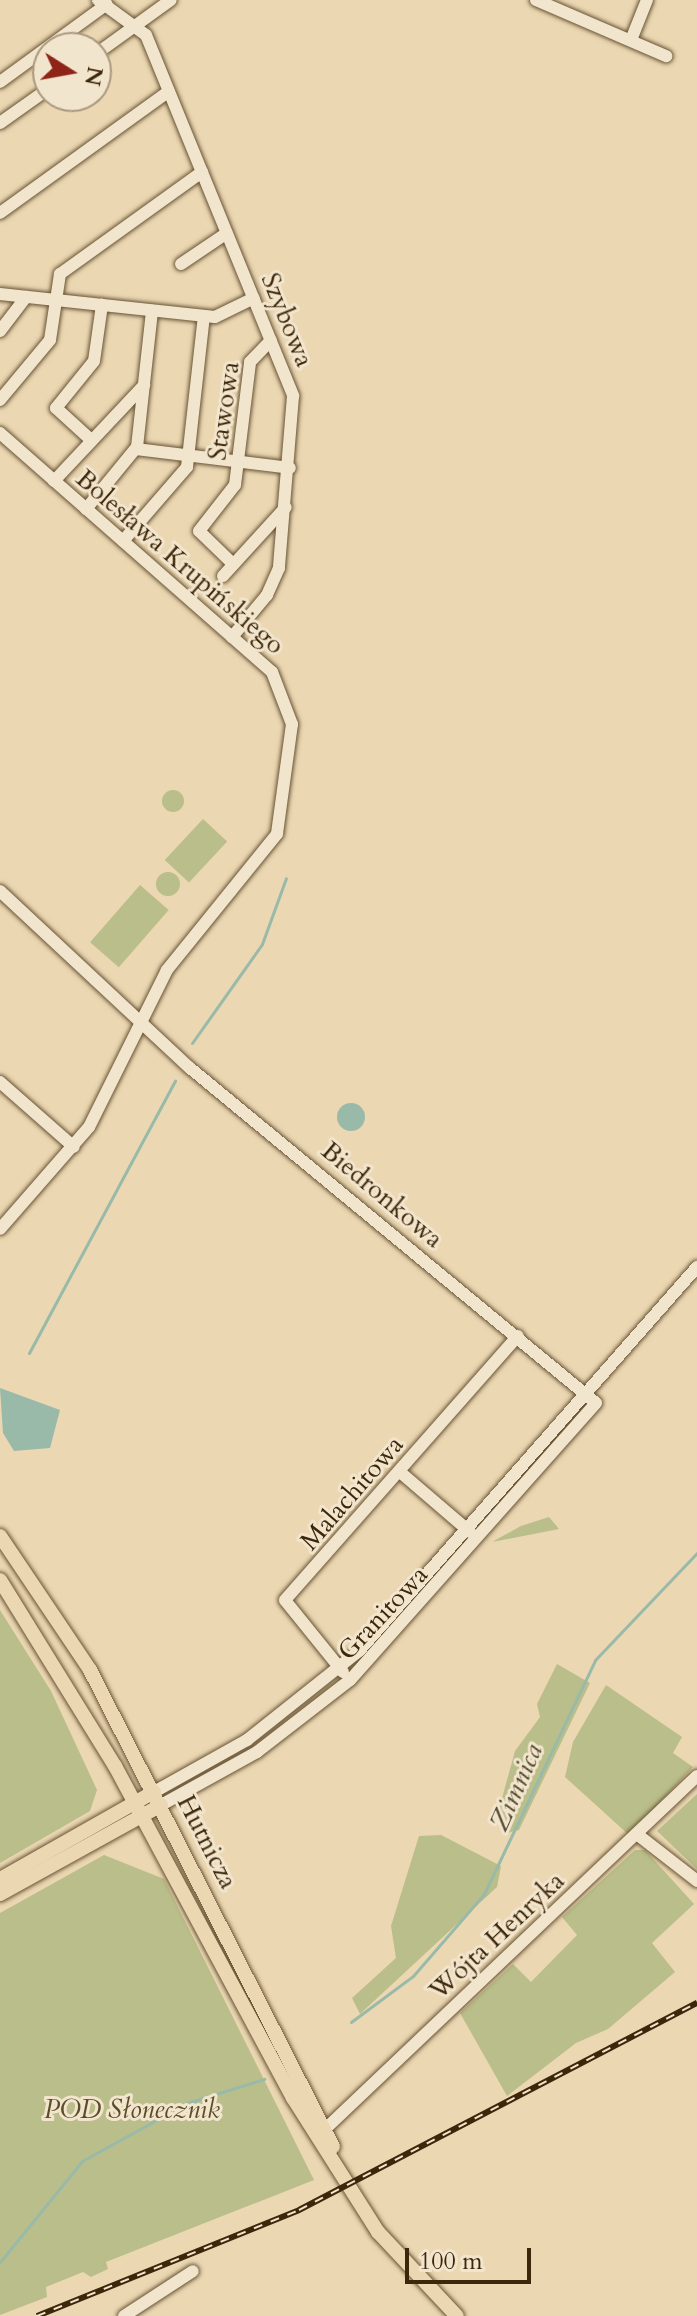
<!DOCTYPE html>
<html>
<head>
<meta charset="utf-8">
<style>
  body { margin:0 }
  #map { position:relative; width:697px; height:2316px; overflow:hidden; background:#ebd7b2; font-family:Cardo,serif }
  div>[style] { position:absolute }
  [style*='--x'] { left:calc(var(--x)*1px); top:calc(var(--y)*1px); width:calc(var(--w)*1px); rotate:calc(var(--a)*1deg) }
  .green>* { inset:0; background:#babe8a; transform-origin:0 0 }
  .round { border-radius:50% }
  .water>* { inset:0; background:#99baa9 }
  .stream>* { height:3px; margin:-1.5px; padding:0 1.5px; transform-origin:1.5px; border-radius:1.5px; background:#99baa9 }
  .roads { filter:drop-shadow(0 0 2px #685334) drop-shadow(0 0 2px #685334) }
  .minor>* { height:12px; margin:-6px; padding:0 6px; transform-origin:6px; border-radius:6px; background:#f2e5cd }
  .major>* { height:14px; margin:-7px; padding:0 7px; transform-origin:7px; border-radius:7px; background:#ebd7b2 }
  .rail>* { height:6px; margin-top:-3px; transform-origin:0; background:repeating-linear-gradient(90deg,#f2e5cd 0 9px,#3d270a 0 18px); box-sizing:border-box; border-block:2px solid #3d270a }
  span { translate:-50% -50%; white-space:nowrap; text-align:center; line-height:1.15; -webkit-text-stroke:6px #f2e5cd; paint-order:stroke }
  .street-label { font-size:26px; color:#3d270a }
  .park-label { font-size:26px; color:#5c4d2a; font-style:italic }
  .water-label { font-size:28px; color:#544c32; font-style:italic }
  .north { position:absolute; left:32px; top:32px; width:80px; height:80px; box-sizing:border-box; background:#f2e5cd; border:2px solid #aa997f; border-radius:50%; rotate:101deg; font-size:22px; font-weight:700; line-height:32px; text-align:center; color:#3d270a }
  .north::after { content:''; display:block; margin:auto; width:28px; height:36px; background:#8f2418; clip-path:polygon(50% 0,100% 100%,50% 72%,0 100%) }
  .scale { position:absolute; left:405px; top:2248px; width:126px; height:36px; box-sizing:border-box; border:4px solid #3d270a; border-top:0; padding-left:10px; font-size:24px; line-height:28px; white-space:nowrap; color:#3d270a; -webkit-text-stroke:6px #f2e5cd; paint-order:stroke }
</style>
</head>
<body>
<div id="map">
  <div class="green">
    <i class="round" style="left:162px;top:790px;width:22px;height:22px"></i>
    <i style="left:203px;top:819px;width:33px;height:56px;rotate:43deg"></i>
    <i class="round" style="left:156px;top:872px;width:24px;height:24px"></i>
    <i style="left:140px;top:885px;width:38px;height:76px;rotate:41deg"></i>
    <i style="clip-path:polygon(549px 1517px,559px 1529px,492px 1542px,521px 1526px)"></i>
    <i style="clip-path:polygon(0 1610px,51px 1691px,97px 1790px,90px 1811px,0 1863px)"></i>
    <i style="clip-path:polygon(557px 1664px,590px 1683px,519px 1830px,507px 1833px,496px 1820px,515px 1751px,540px 1717px,537px 1704px)"></i>
    <i style="clip-path:polygon(606px 1685px,682px 1737px,673px 1753px,693px 1767px,629px 1835px,565px 1777px,573px 1742px)"></i>
    <i style="clip-path:polygon(697px 1794px,697px 1869px,657px 1831px)"></i>
    <i style="clip-path:polygon(441px 1835px,501px 1866px,497px 1887px,360px 2014px,352px 1998px,396px 1958px,391px 1926px,419px 1836px)"></i>
    <i style="clip-path:polygon(635px 1850px,645px 1850px,694px 1904px,652px 1943px,675px 1972px,608px 2029px,576px 2043px,507px 2096px,460px 2013px,513px 1964px,531px 1982px,577px 1935px,562px 1917px)"></i>
    <i style="clip-path:polygon(104px 1855px,164px 1879px,314px 2180px,106px 2262px,108px 2269px,91px 2277px,83px 2272px,46px 2287px,47px 2297px,0 2315px,0 1913px)"></i>
  </div>
  <div class="water">
    <i class="round" style="left:337px;top:1103px;width:28px;height:28px"></i>
    <i style="clip-path:polygon(0 1388px,60px 1410px,50px 1448px,14px 1451px,3px 1433px)"></i>
  </div>
  <div class="stream">
    <i style="--x:192;--y:1043;--w:121;--a:-54.7"></i>
    <i style="--x:262;--y:944;--w:70;--a:-70"></i>
    <i style="--x:29;--y:1353;--w:309;--a:-61.8"></i>
    <i style="--x:351;--y:2022;--w:77;--a:-36.6"></i>
    <i style="--x:413;--y:1976;--w:108;--a:-49.1"></i>
    <i style="--x:484;--y:1894;--w:259;--a:-64.6"></i>
    <i style="--x:595;--y:1660;--w:148;--a:-46.4"></i>
    <i style="--x:0;--y:2262;--w:130;--a:-50.9"></i>
    <i style="--x:82;--y:2161;--w:120;--a:-28.9"></i>
    <i style="--x:187;--y:2103;--w:81;--a:-17.3"></i>
  </div>
  <div class="roads">
    <div class="minor">
      <i style="--x:98;--y:0;--w:59;--a:36.1"></i>
      <i style="--x:146;--y:35;--w:390;--a:67.8"></i>
      <i style="--x:293;--y:396;--w:173;--a:94.7"></i>
      <i style="--x:279;--y:568;--w:30;--a:114"></i>
      <i style="--x:267;--y:595;--w:55;--a:129.8"></i>
      <i style="--x:536;--y:0;--w:142;--a:23.3"></i>
      <i style="--x:631;--y:40;--w:43;--a:-68.2"></i>
      <i style="--x:96;--y:54;--w:92;--a:-35.8"></i>
      <i style="--x:0;--y:82;--w:132;--a:-36.1"></i>
      <i style="--x:0;--y:123;--w:59;--a:-35.3"></i>
      <i style="--x:0;--y:213;--w:208;--a:-35.8"></i>
      <i style="--x:181;--y:264;--w:55;--a:-34"></i>
      <i style="--x:0;--y:294;--w:216;--a:6.1"></i>
      <i style="--x:215;--y:317;--w:43;--a:-26"></i>
      <i style="--x:0;--y:331;--w:43;--a:-52.6"></i>
      <i style="--x:0;--y:400;--w:78;--a:-50.2"></i>
      <i style="--x:50;--y:340;--w:67;--a:-81.4"></i>
      <i style="--x:60;--y:274;--w:175;--a:-35.7"></i>
      <i style="--x:0;--y:433;--w:362;--a:41.3"></i>
      <i style="--x:272;--y:672;--w:56;--a:69"></i>
      <i style="--x:292;--y:724;--w:111;--a:97.8"></i>
      <i style="--x:277;--y:834;--w:175;--a:129"></i>
      <i style="--x:167;--y:970;--w:175;--a:116.4"></i>
      <i style="--x:89;--y:1127;--w:135;--a:131.1"></i>
      <i style="--x:90;--y:439;--w:46;--a:-137.6"></i>
      <i style="--x:56;--y:408;--w:60;--a:-51"></i>
      <i style="--x:94;--y:361;--w:57;--a:-81.9"></i>
      <i style="--x:136;--y:449;--w:155;--a:7"></i>
      <i style="--x:54;--y:481;--w:132;--a:-46.8"></i>
      <i style="--x:86;--y:509;--w:80;--a:-50.6"></i>
      <i style="--x:137;--y:447;--w:137;--a:-83.7"></i>
      <i style="--x:123;--y:541;--w:98;--a:-49.1"></i>
      <i style="--x:187;--y:467;--w:152;--a:-83.6"></i>
      <i style="--x:233;--y:564;--w:47;--a:-135.9"></i>
      <i style="--x:199;--y:531;--w:58;--a:-52"></i>
      <i style="--x:235;--y:485;--w:124;--a:-83"></i>
      <i style="--x:250;--y:362;--w:30;--a:-46"></i>
      <i style="--x:223;--y:576;--w:93;--a:-47.6"></i>
      <i style="--x:0;--y:891;--w:260;--a:43"></i>
      <i style="--x:190;--y:1068;--w:526;--a:39.53"></i>
      <i style="--x:596;--y:1403;--w:370;--a:131.6"></i>
      <i style="--x:350;--y:1680;--w:118;--a:142.3"></i>
      <i style="--x:257;--y:1752;--w:110;--a:151.1"></i>
      <i style="--x:0;--y:1082;--w:98;--a:41.3"></i>
      <i style="--x:400;--y:1472;--w:92;--a:40.6"></i>
      <i style="--x:343;--y:1672;--w:92;--a:-128.9"></i>
      <i style="--x:285;--y:1600;--w:352;--a:-48.6"></i>
      <i style="--x:154;--y:1792;--w:107;--a:-29.2"></i>
      <i style="--x:247;--y:1740;--w:143;--a:-38.5"></i>
      <i style="--x:359;--y:1651;--w:512;--a:-48.65"></i>
      <i style="--x:638;--y:1835;--w:75;--a:37.9"></i>
      <i style="--x:320;--y:2134;--w:520;--a:-43.52"></i>
      <i style="--x:124;--y:2316;--w:82;--a:-33.1"></i>
    </div>
    <div class="major">
      <i style="--x:0;--y:1536;--w:161;--a:56.1"></i>
      <i style="--x:90;--y:1670;--w:535;--a:63"></i>
      <i style="--x:0;--y:1580;--w:219;--a:58.3"></i>
      <i style="--x:115;--y:1766;--w:377;--a:61.8"></i>
      <i style="--x:293;--y:2098;--w:159;--a:57.6"></i>
      <i style="--x:378;--y:2232;--w:115;--a:46.8"></i>
      <i style="--x:0;--y:1879;--w:177;--a:-29.5"></i>
      <i style="--x:0;--y:1894;--w:184;--a:-28.9"></i>
    </div>
  </div>
  <div class="rail">
    <i style="--x:37;--y:2316;--w:283;--a:-22"></i>
    <i style="--x:299;--y:2210;--w:449;--a:-27.5"></i>
  </div>
  <div class="street-label">
    <span style="left:287px;top:320px;rotate:68deg">Szybowa</span>
    <span style="left:224px;top:411px;rotate:-82deg">Stawowa</span>
    <span style="left:180px;top:562px;rotate:41deg">Bolesława Krupińskiego</span>
    <span style="left:382px;top:1195px;rotate:40deg">Biedronkowa</span>
    <span style="left:352px;top:1493px;rotate:-49deg">Malachitowa</span>
    <span style="left:383px;top:1613px;rotate:-47deg">Granitowa</span>
    <span style="left:207px;top:1842px;rotate:63deg">Hutnicza</span>
    <span style="left:497px;top:1936px;rotate:-43deg">Wójta Henryka</span>
  </div>
  <div class="park-label">
    <span style="left:132px;top:2110px">POD Słonecznik</span>
  </div>
  <div class="water-label">
    <span style="left:516px;top:1787px;rotate:-66deg">Zimnica</span>
  </div>
  <div class="north">N</div>
  <div class="scale">100 m</div>
</div>
</body>
</html>
